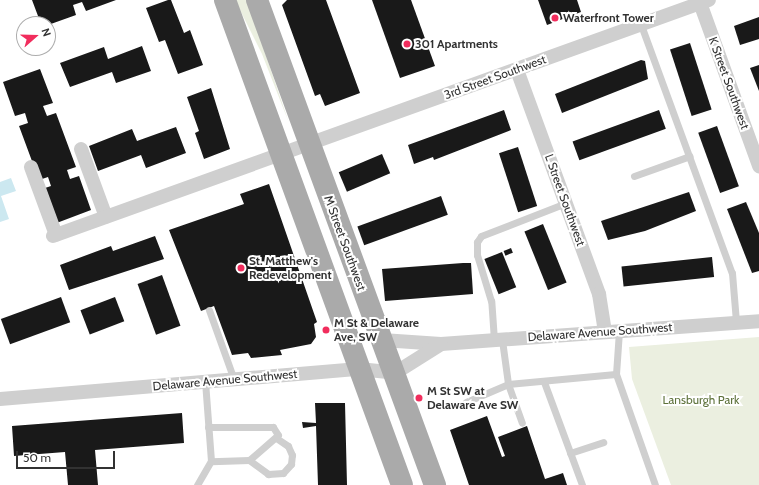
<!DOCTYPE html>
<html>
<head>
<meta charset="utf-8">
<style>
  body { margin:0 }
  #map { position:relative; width:759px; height:485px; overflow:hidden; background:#fff; font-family:Cabin,sans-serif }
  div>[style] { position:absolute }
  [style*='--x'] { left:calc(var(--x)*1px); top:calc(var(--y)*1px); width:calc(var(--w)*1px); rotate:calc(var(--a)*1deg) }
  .green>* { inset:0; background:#ebefe0 }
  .water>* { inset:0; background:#cce8f0 }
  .building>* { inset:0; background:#191919; transform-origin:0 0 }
  .lane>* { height:7px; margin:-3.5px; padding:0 3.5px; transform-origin:3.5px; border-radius:3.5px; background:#cfcfcf }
  .street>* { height:14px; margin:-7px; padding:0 7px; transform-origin:7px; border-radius:7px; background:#cfcfcf }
  .primary>* { height:22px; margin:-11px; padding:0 11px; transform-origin:11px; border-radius:11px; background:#aaa }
  .dots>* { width:11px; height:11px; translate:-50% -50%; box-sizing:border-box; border:2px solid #fff; border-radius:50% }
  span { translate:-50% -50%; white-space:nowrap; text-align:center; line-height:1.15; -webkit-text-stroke:4px #fff; paint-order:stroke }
  .poi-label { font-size:12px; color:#323232; font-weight:700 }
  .left { translate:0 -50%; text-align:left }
  .street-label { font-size:12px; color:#323232 }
  .park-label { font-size:12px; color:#5e723c }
  .north { position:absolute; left:16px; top:16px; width:40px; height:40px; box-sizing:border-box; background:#fff; border:1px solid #adadad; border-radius:50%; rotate:70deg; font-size:11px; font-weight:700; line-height:16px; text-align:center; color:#323232 }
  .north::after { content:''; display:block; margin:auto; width:14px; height:18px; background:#f12d5d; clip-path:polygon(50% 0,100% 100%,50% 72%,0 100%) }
  .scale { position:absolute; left:16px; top:451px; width:99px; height:18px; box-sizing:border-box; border:2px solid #323232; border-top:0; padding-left:5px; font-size:12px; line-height:14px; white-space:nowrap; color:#323232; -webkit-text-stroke:3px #fff; paint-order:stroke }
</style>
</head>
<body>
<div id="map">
  <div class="green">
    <i style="clip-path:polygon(235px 0,247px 0,289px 123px,262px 54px)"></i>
    <i style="clip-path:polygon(759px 337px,759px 485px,671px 485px,632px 379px,629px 347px)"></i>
  </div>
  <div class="water">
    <i style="clip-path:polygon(11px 178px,16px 191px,1px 196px,9px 219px,0 222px,0 182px)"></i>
  </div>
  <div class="building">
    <i style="clip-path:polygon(32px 0,116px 0,86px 11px,82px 2px,73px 5px,76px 15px,48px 25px,41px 24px)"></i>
    <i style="clip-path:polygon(168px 0,171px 0,184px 33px,190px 30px,203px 65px,178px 74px,165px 40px,159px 42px,146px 8px)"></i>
    <i style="clip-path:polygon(287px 0,326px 0,360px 93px,325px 106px,320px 94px,315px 96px,282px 5px)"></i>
    <i style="clip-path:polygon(372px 0,411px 0,435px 66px,400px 78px)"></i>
    <i style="clip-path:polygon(538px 0,577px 0,581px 12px,547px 25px)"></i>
    <i style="clip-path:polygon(759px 17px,759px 39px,740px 45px,734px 26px)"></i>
    <i style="left:690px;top:43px;width:70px;height:21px;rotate:72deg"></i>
    <i style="clip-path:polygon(142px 46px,151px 71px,116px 83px,112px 72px,70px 87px,60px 63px,104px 47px,108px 59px)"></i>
    <i style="clip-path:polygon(641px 60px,645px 61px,648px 79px,562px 113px,555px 94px)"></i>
    <i style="clip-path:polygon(759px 65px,759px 91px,750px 68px)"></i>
    <i style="clip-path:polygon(40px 69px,53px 103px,43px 106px,47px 116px,56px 113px,76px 167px,67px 170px,70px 179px,79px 176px,91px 210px,54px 224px,42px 189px,51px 186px,48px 177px,39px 180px,19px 126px,28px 123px,25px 113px,15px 116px,3px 82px)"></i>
    <i style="clip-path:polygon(211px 88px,230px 149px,204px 159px,195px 133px,199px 131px,187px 97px)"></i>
    <i style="clip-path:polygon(504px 110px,511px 130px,434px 160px,433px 157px,414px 164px,408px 145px)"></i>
    <i style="left:659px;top:110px;width:20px;height:92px;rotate:70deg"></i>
    <i style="left:717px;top:126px;width:64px;height:20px;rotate:70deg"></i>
    <i style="clip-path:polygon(176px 127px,186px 153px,146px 168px,141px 155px,98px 171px,89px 146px,132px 129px,137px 141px)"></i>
    <i style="left:518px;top:147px;width:62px;height:20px;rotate:72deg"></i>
    <i style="left:382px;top:154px;width:21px;height:47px;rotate:67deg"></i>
    <i style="clip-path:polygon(269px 184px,317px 322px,314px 324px,316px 337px,311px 344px,280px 350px,282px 355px,251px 358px,248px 353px,232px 355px,214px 306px,201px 311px,169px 230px,244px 204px,240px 194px)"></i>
    <i style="clip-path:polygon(689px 192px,696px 211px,645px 231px,608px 240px,601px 221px)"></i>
    <i style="left:441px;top:196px;width:20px;height:89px;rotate:70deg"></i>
    <i style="clip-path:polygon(746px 202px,759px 233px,759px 271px,752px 273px,727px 209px)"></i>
    <i style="left:543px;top:224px;width:63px;height:20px;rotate:68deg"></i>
    <i style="clip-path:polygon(155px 236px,164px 259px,69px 290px,60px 265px,111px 246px,113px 251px)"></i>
    <i style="left:511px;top:248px;width:5px;height:8px;rotate:68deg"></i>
    <i style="left:502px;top:252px;width:38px;height:19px;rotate:68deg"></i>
    <i style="left:712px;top:257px;width:20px;height:91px;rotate:84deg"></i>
    <i style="clip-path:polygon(463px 263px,471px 263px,473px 294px,385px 301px,382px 269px)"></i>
    <i style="left:162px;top:275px;width:54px;height:26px;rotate:70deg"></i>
    <i style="left:61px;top:297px;width:27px;height:64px;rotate:70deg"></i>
    <i style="left:115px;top:297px;width:26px;height:37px;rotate:69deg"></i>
    <i style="clip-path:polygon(315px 403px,345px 403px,347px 485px,318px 485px,316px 426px,303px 428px,302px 422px,316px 423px)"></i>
    <i style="clip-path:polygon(182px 413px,184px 443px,95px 450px,98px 485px,68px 485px,65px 452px,14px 456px,12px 426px)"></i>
    <i style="clip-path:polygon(487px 416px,502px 457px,505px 456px,498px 437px,527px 426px,545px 479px,563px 473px,567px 485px,469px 485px,450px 430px)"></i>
  </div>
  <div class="lane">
    <i style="--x:641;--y:25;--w:264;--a:69.9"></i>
    <i style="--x:732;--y:273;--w:49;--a:85.3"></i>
    <i style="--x:634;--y:176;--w:59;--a:-19.7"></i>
    <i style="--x:209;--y:310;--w:74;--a:70.3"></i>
    <i style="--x:494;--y:340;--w:39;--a:-94"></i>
    <i style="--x:491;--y:301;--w:48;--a:-106.9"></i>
    <i style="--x:477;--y:255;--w:13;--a:-90"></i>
    <i style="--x:477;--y:242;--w:7;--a:-56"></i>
    <i style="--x:481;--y:236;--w:91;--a:-21.2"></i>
    <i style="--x:502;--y:340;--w:44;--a:82.2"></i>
    <i style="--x:508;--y:384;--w:41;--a:70.3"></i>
    <i style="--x:616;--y:374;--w:43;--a:-86"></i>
    <i style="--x:544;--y:382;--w:110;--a:69.7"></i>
    <i style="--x:466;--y:402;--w:46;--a:-23.2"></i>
    <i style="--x:508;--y:384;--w:108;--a:-5.3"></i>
    <i style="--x:616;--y:374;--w:118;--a:70.6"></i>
    <i style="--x:208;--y:427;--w:65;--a:0"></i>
    <i style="--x:273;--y:427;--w:9;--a:58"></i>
    <i style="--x:278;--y:435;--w:38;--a:139"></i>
    <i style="--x:249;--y:460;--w:38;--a:178"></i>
    <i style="--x:570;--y:453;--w:35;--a:-18"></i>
    <i style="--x:249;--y:460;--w:24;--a:36"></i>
    <i style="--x:268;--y:474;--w:15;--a:-4"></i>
    <i style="--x:283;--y:473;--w:12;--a:-48"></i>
    <i style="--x:291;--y:464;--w:9;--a:-84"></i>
    <i style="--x:292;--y:455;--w:10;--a:-114"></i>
    <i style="--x:288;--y:446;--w:14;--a:-146"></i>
    <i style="--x:197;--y:485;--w:28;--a:-60"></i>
    <i style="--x:211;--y:461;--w:79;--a:-94.3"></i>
  </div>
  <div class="street">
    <i style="--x:699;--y:0;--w:177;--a:70.1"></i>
    <i style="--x:517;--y:70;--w:239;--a:69.9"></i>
    <i style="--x:599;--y:294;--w:38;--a:81"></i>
    <i style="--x:81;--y:149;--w:72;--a:69.8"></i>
    <i style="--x:31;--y:167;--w:72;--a:69.8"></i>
    <i style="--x:53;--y:236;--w:697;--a:-19.79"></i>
    <i style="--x:382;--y:340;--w:59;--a:3.9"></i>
    <i style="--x:441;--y:344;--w:319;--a:-4.1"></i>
    <i style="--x:0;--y:399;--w:360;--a:-4.8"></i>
    <i style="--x:359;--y:369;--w:36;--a:6"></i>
    <i style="--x:395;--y:373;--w:54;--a:-32.2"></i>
  </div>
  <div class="primary">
    <i style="--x:225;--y:0;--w:516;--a:69.95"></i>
    <i style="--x:257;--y:0;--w:517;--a:69.85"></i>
  </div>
  <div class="dots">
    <i style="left:555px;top:18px;background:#f12d5d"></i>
    <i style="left:407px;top:44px;background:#f12d5d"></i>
    <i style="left:241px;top:268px;background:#f12d5d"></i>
    <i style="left:326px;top:330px;background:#f12d5d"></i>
    <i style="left:419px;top:398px;background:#f12d5d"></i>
  </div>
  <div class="poi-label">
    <span class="left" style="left:563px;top:18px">Waterfront Tower</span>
    <span class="left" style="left:415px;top:44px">301 Apartments</span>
    <span class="left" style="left:249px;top:268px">St. Matthew's<br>Redevelopment</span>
    <span class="left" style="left:334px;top:330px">M St &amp; Delaware<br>Ave, SW</span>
    <span class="left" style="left:427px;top:398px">M St SW at<br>Delaware Ave SW</span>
  </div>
  <div class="street-label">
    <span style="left:495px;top:77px;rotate:-20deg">3rd Street Southwest</span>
    <span style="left:729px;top:83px;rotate:70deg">K Street Southwest</span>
    <span style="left:565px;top:200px;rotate:70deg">L Street Southwest</span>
    <span style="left:345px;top:243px;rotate:70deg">M Street Southwest</span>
    <span style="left:600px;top:332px;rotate:-4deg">Delaware Avenue Southwest</span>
    <span style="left:225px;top:380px;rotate:-5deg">Delaware Avenue Southwest</span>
  </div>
  <div class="park-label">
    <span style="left:701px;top:400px">Lansburgh Park</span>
  </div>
  <div class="north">N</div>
  <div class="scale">50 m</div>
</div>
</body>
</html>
